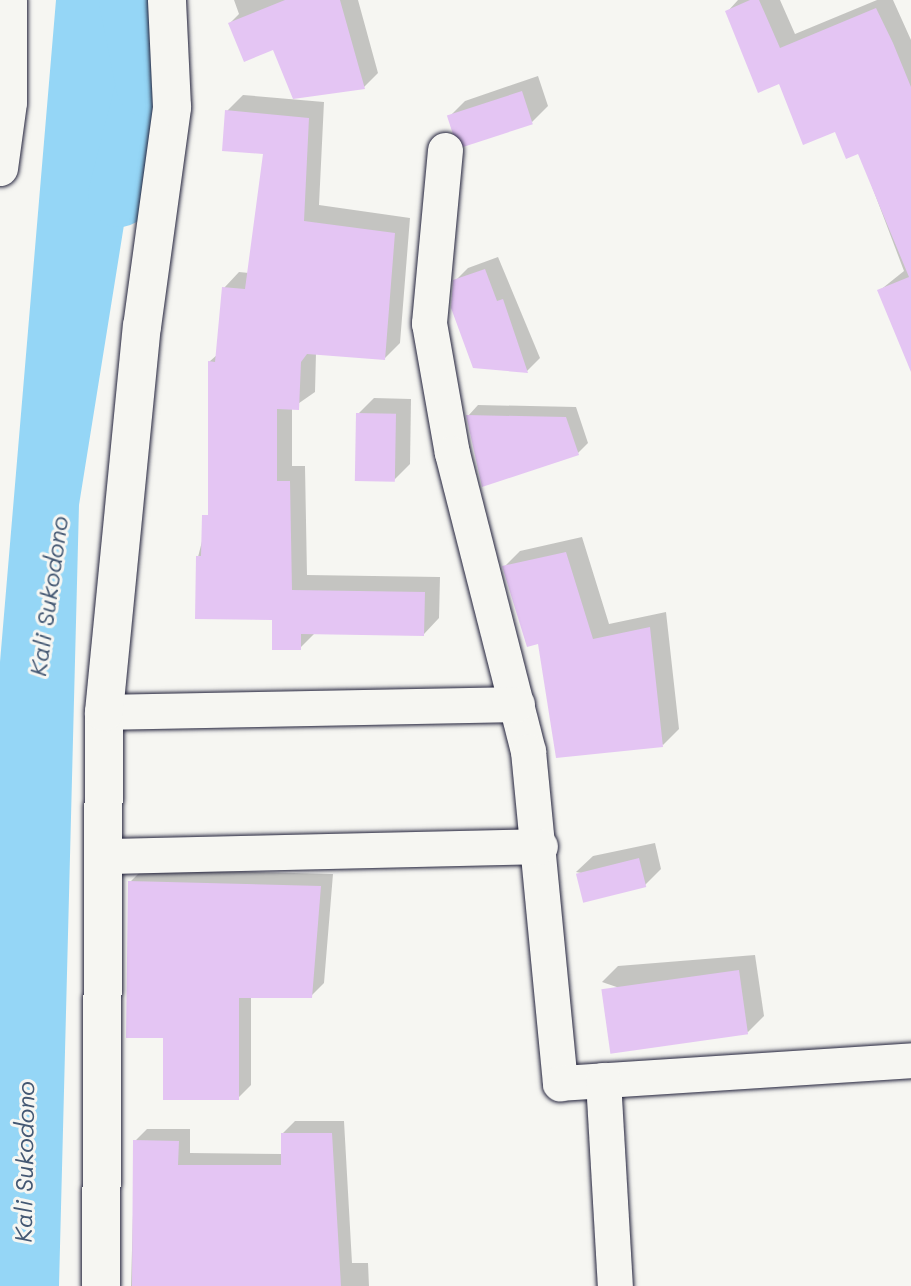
<!DOCTYPE html>
<html>
<head>
<meta charset="utf-8">
<style>
  body { margin:0 }
  #map { position:relative; width:911px; height:1286px; overflow:hidden; background:#f6f6f2; font-family:Mali,sans-serif }
  div>[style] { position:absolute }
  [style*='--x'] { left:calc(var(--x)*1px); top:calc(var(--y)*1px); width:calc(var(--w)*1px); rotate:calc(var(--a)*1deg) }
  .water>* { inset:0; background:#95d6f6 }
  .shadow>* { inset:0; background:#0003 }
  .river>* { height:63px; margin:-31.5px; padding:0 31.5px; transform-origin:31.5px; border-radius:31.5px; background:#95d6f6 }
  .building>* { inset:0; background:#e4c5f3; transform-origin:0 0 }
  .roads { filter:drop-shadow(0 0 2px #22223b) drop-shadow(0 0 2px #22223b) }
  .minor>* { height:35px; margin:-17.5px; padding:0 17.5px; transform-origin:17.5px; border-radius:17.5px; background:#f6f6f2 }
  .secondary>* { height:38px; margin:-19px; padding:0 19px; transform-origin:19px; border-radius:19px; background:#f6f6f2 }
  span { translate:-50% -50%; white-space:nowrap; text-align:center; line-height:1.15; -webkit-text-stroke:6px #f6f6f2; paint-order:stroke }
  .water-label { font-size:24px; color:#445873; font-style:italic }
</style>
</head>
<body>
<div id="map">
  <div class="water">
    <i style="clip-path:polygon(56px 0,129px 0,141px 119px,79px 505px,59px 1286px,0 1286px,0 662px)"></i>
  </div>
  <div class="shadow">
    <i style="clip-path:polygon(234px 0,358px 0,378px 73px,364px 87px,274px 48px,230px 23px,239px 14px)"></i>
    <i style="clip-path:polygon(738px 0,780px 0,795px 34px,877px 0,893px 0,911px 40px,911px 314px,879px 291px,904px 271px,859px 152px,780px 82px,727px 12px)"></i>
    <i style="clip-path:polygon(538px 76px,548px 106px,532px 122px,449px 117px,465px 101px)"></i>
    <i style="clip-path:polygon(243px 95px,324px 102px,319px 205px,410px 218px,400px 343px,384px 359px,316px 353px,315px 392px,292px 408px,292px 466px,305px 466px,307px 575px,440px 577px,439px 618px,424px 634px,316px 632px,300px 648px,274px 618px,198px 557px,210px 510px,209px 362px,218px 354px,224px 288px,239px 272px,249px 273px,265px 153px,227px 111px)"></i>
    <i style="clip-path:polygon(498px 257px,540px 358px,527px 371px,474px 366px,455px 281px,468px 268px)"></i>
    <i style="clip-path:polygon(374px 398px,411px 399px,410px 464px,394px 480px,358px 414px)"></i>
    <i style="clip-path:polygon(478px 405px,576px 407px,588px 443px,578px 453px,468px 416px)"></i>
    <i style="clip-path:polygon(582px 537px,609px 624px,666px 612px,679px 729px,663px 745px,539px 642px,504px 567px,520px 551px)"></i>
    <i style="clip-path:polygon(655px 843px,661px 869px,645px 885px,576px 872px,593px 856px)"></i>
    <i style="clip-path:polygon(143px 869px,333px 874px,324px 983px,311px 996px,251px 996px,251px 1085px,238px 1098px,164px 1037px,130px 882px)"></i>
    <i style="clip-path:polygon(755px 955px,764px 1016px,748px 1032px,602px 982px,618px 966px)"></i>
    <i style="clip-path:polygon(295px 1121px,344px 1121px,352px 1263px,368px 1263px,369px 1286px,131px 1286px,135px 1141px,147px 1129px,190px 1129px,190px 1153px,283px 1154px,282px 1134px)"></i>
  </div>
  <div class="river">
    <i style="--x:119;--y:195;--w:114;--a:-75.7"></i>
    <i style="--x:147;--y:85;--w:87;--a:-101.3"></i>
  </div>
  <div class="building">
    <i style="clip-path:polygon(285px 0,340px 0,365px 89px,293px 99px,273px 50px,244px 62px,228px 23px)"></i>
    <i style="clip-path:polygon(750px 0,759px 0,780px 48px,876px 8px,893px 43px,911px 87px,911px 372px,877px 290px,909px 277px,858px 154px,846px 159px,835px 132px,803px 145px,779px 84px,758px 93px,725px 11px)"></i>
    <i style="left:522px;top:91px;width:35px;height:79px;rotate:72deg"></i>
    <i style="clip-path:polygon(225px 110px,309px 118px,304px 221px,395px 233px,385px 360px,307px 354px,301px 362px,299px 410px,277px 409px,277px 481px,290px 481px,292px 590px,425px 592px,424px 636px,301px 634px,301px 650px,272px 650px,272px 620px,195px 619px,196px 556px,201px 556px,202px 515px,208px 515px,208px 361px,215px 362px,222px 287px,245px 289px,263px 154px,222px 151px)"></i>
    <i style="clip-path:polygon(485px 269px,497px 301px,503px 299px,528px 373px,473px 368px,451px 308px,453px 280px)"></i>
    <i style="left:356px;top:413px;width:40px;height:68px;rotate:1deg"></i>
    <i style="clip-path:polygon(466px 415px,566px 417px,579px 455px,482px 487px)"></i>
    <i style="clip-path:polygon(566px 552px,593px 639px,650px 627px,663px 747px,556px 758px,538px 644px,527px 647px,502px 566px)"></i>
    <i style="left:639px;top:858px;width:30px;height:65px;rotate:76deg"></i>
    <i style="clip-path:polygon(128px 881px,321px 886px,312px 998px,239px 998px,239px 1100px,163px 1100px,163px 1038px,126px 1038px)"></i>
    <i style="left:739px;top:970px;width:65px;height:139px;rotate:82deg"></i>
    <i style="clip-path:polygon(281px 1133px,332px 1133px,341px 1286px,132px 1286px,133px 1140px,179px 1141px,178px 1165px,281px 1165px)"></i>
  </div>
  <div class="roads">
    <div class="minor">
      <i style="--x:445;--y:150;--w:174;--a:95.3"></i>
      <i style="--x:429;--y:323;--w:132;--a:80"></i>
      <i style="--x:452;--y:453;--w:308;--a:75.7"></i>
      <i style="--x:528;--y:751;--w:334;--a:84.5"></i>
      <i style="--x:560;--y:1083;--w:352;--a:-3.7"></i>
      <i style="--x:0;--y:168;--w:67;--a:-82.2"></i>
      <i style="--x:9;--y:102;--w:102;--a:-90"></i>
      <i style="--x:104;--y:712;--w:413;--a:-1.1"></i>
      <i style="--x:105;--y:856;--w:435;--a:-1.3"></i>
      <i style="--x:603;--y:1080;--w:206;--a:86.7"></i>
    </div>
    <div class="secondary">
      <i style="--x:101;--y:1286;--w:574;--a:-89.7"></i>
      <i style="--x:104;--y:712;--w:387;--a:-84.4"></i>
      <i style="--x:142;--y:327;--w:222;--a:-82.2"></i>
      <i style="--x:172;--y:107;--w:107;--a:-92.7"></i>
    </div>
  </div>
  <div class="water-label">
    <span style="left:48px;top:596px;rotate:-82deg">Kali Sukodono</span>
    <span style="left:24px;top:1162px;rotate:-89deg">Kali Sukodono</span>
  </div>
</div>
</body>
</html>
